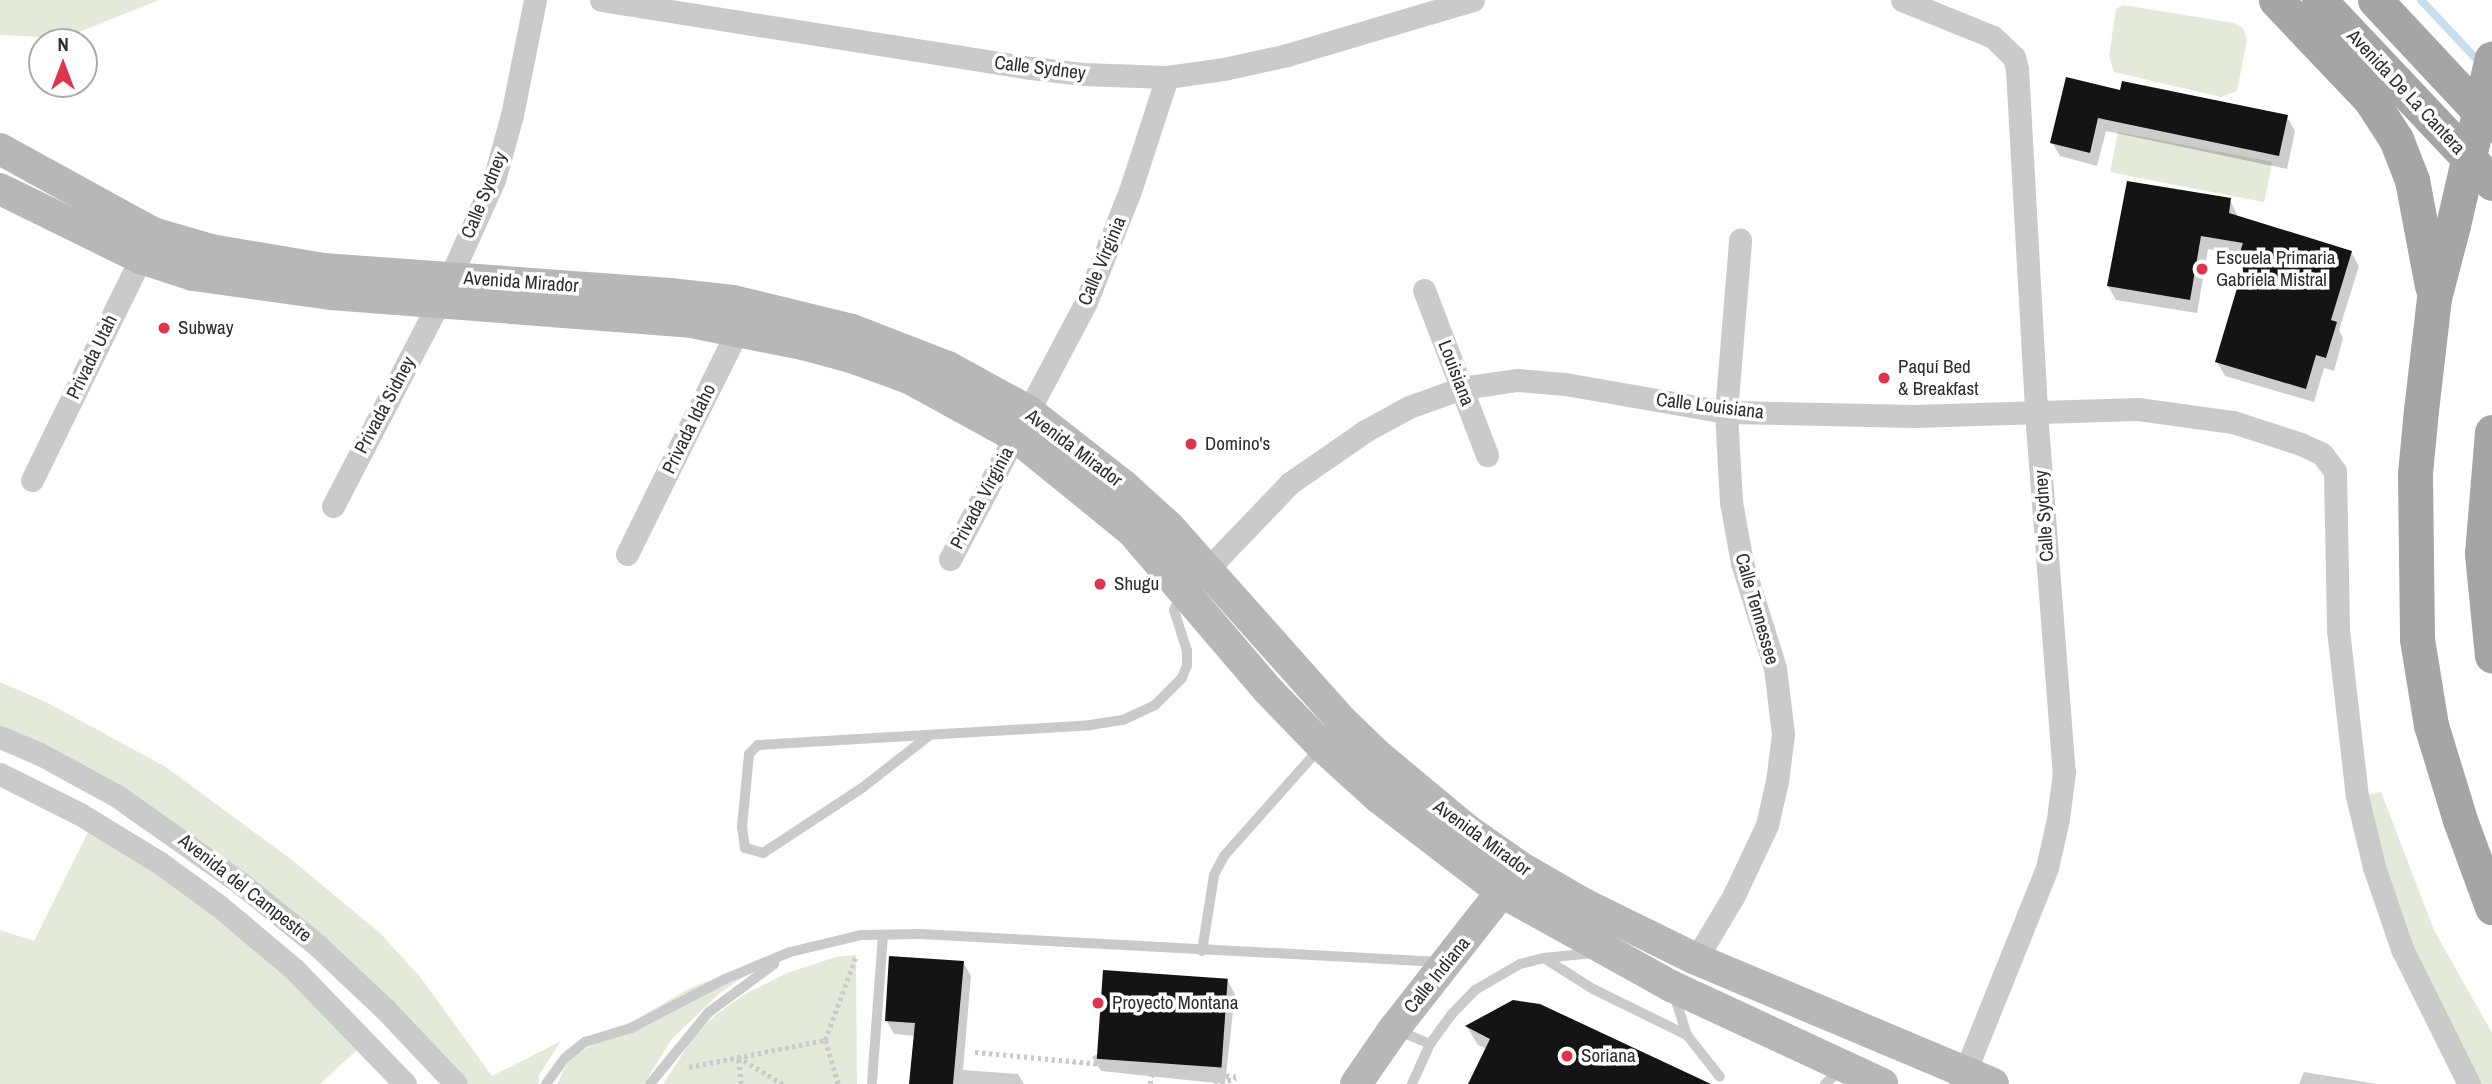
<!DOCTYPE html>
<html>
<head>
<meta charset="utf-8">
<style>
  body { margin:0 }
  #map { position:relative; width:2492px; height:1084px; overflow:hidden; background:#fff; font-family:"Archivo Narrow",sans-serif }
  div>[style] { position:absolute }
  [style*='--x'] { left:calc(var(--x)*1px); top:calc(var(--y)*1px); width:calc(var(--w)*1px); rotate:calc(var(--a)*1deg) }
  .green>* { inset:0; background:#e4eada; transform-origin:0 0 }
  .shadow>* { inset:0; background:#0003 }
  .stream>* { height:8px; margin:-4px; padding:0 4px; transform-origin:4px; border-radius:4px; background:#c7dfea }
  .building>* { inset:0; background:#141414; transform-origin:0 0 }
  .path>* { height:4.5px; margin-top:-2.25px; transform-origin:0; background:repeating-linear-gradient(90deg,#cacaca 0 3.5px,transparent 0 7px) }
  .lane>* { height:10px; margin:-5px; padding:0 5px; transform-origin:5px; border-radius:5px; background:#cacaca }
  .street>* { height:23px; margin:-11.5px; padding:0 11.5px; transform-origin:11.5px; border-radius:11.5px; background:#cacaca }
  .secondary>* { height:32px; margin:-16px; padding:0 16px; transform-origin:16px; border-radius:16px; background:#b7b7b7 }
  .primary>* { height:35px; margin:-17.5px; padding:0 17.5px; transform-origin:17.5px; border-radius:17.5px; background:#a5a5a5 }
  .primary-bridge>* { height:35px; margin:-17.5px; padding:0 17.5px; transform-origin:17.5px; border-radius:17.5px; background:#a5a5a5 }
  .dots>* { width:19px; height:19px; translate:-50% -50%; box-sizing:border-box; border:4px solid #fff; border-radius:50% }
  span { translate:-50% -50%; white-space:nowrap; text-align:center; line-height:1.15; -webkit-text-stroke:7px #fff; paint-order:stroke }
  .street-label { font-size:19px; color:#2d2d2d }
  .poi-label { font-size:19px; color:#2d2d2d }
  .left { translate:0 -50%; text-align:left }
  .north { position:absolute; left:28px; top:28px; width:70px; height:70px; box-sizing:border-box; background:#fff; border:2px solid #ababab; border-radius:50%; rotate:0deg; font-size:19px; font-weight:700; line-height:28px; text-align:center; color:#2d2d2d }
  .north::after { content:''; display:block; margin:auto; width:24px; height:32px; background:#df334e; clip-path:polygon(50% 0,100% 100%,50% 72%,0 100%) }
</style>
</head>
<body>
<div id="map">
  <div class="green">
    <i style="clip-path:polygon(0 0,159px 0,64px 38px,0 35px)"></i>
    <i style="clip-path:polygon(2123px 5px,2234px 23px,2243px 28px,2247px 40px,2237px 91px,2221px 97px,2114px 72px,2109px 56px,2116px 9px)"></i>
    <i style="left:2118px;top:132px;width:157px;height:41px;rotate:11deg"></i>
    <i style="clip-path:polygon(0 682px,48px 703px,166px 767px,292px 860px,380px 933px,421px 978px,492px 1076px,561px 1041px,539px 1075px,539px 1084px,460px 1084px,249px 881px,0 733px)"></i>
    <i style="clip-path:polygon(2381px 792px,2434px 930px,2492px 1033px,2492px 1084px,2480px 1084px,2430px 998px,2361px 796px)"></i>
    <i style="clip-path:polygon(96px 816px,373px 1035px,320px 1084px,0 1084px,0 930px,34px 941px)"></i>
    <i style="clip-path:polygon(780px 953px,721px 992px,671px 1040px,644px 1084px,557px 1084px,570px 1058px,690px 988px)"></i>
    <i style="clip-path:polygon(856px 955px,857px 1084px,663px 1084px,691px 1041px,714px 1016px,745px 994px,787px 973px,836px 957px)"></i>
  </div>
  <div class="shadow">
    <i style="clip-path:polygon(2122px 93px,2287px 117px,2295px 131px,2287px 169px,2106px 131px,2097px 166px,2060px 156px,2052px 142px)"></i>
    <i style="clip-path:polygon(2230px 200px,2238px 217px,2351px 252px,2359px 266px,2339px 330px,2343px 338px,2334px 371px,2324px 368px,2314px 402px,2225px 376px,2217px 362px,2244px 272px,2239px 262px,2241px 254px,2208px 249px,2197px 313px,2116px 300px,2108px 286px)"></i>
    <i style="clip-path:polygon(963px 962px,971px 976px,963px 1070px,1018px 1074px,1024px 1084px,910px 1084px,916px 1036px,894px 1034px,886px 1020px)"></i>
    <i style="clip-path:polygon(1227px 980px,1235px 994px,1225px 1084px,1101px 1071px,1092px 1057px)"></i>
    <i style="clip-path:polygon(1467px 1027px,1693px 1084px,1470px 1084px,1487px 1049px,1478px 1045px)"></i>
    <i style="clip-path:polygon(2304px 1072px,2377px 1084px,2299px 1084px)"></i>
  </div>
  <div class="stream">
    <i style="--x:2421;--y:0;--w:88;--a:46.8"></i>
  </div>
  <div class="building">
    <i style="clip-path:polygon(2066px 77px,2120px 90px,2122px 81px,2288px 115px,2279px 156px,2098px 118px,2090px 153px,2050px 143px)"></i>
    <i style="clip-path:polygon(2127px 181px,2231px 198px,2229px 213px,2352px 251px,2331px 320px,2337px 322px,2326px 358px,2316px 355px,2306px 389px,2215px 362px,2244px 265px,2237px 262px,2243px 243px,2201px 236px,2190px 300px,2107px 286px)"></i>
    <i style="clip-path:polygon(889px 956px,964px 961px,953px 1084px,909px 1084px,915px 1023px,885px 1021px)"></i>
    <i style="left:1103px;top:970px;width:125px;height:89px;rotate:4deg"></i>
    <i style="clip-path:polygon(1513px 1000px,1540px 1004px,1711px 1084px,1468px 1084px,1490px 1039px,1465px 1026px)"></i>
  </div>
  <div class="path">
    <i style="--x:975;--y:1052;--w:266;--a:5.4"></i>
    <i style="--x:689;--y:1067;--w:139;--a:-11.2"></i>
    <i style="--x:741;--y:1084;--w:27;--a:-96"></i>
    <i style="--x:738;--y:1057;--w:52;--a:31"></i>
    <i style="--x:838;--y:1084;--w:46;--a:-106.5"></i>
    <i style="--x:825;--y:1040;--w:90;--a:-69.7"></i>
    <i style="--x:1150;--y:1084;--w:15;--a:-82"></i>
    <i style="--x:1214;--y:1084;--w:23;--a:-15"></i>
  </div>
  <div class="lane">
    <i style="--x:930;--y:735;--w:86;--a:142.1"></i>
    <i style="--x:862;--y:788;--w:118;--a:146.7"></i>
    <i style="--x:763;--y:853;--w:19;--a:-164"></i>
    <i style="--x:745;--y:848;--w:21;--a:-98"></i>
    <i style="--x:742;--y:827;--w:73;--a:-84.5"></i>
    <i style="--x:749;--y:754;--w:13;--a:-45"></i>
    <i style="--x:758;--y:745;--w:333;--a:-3.4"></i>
    <i style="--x:1090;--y:725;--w:33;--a:-9"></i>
    <i style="--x:1123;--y:720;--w:35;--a:-25"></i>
    <i style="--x:1155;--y:705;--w:38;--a:-45"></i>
    <i style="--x:1182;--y:678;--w:14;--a:-69"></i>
    <i style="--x:1187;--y:665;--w:14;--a:-90"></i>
    <i style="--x:1187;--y:651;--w:43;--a:-107.6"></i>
    <i style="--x:1174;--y:610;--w:17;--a:-65"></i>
    <i style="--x:1202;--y:951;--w:77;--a:-81"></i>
    <i style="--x:1214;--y:875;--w:21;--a:-62"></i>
    <i style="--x:1224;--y:856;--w:143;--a:-48.4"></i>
    <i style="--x:1544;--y:958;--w:58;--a:32.3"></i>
    <i style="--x:1593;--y:989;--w:105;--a:26.1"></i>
    <i style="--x:1674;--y:995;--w:42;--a:72"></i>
    <i style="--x:1687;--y:1035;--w:53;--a:51.8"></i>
    <i style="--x:1397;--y:1030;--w:36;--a:23"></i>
    <i style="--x:872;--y:1082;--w:147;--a:-85.7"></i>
    <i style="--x:546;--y:1084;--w:32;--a:-54"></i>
    <i style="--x:565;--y:1058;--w:26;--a:-39"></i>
    <i style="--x:585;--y:1042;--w:48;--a:-16.9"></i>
    <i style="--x:631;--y:1028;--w:106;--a:-27.5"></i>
    <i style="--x:725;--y:979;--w:70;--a:-22.6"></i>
    <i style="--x:790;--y:952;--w:74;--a:-13.3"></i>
    <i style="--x:862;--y:935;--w:58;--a:-1"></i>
    <i style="--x:920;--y:934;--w:521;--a:3.08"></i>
    <i style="--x:650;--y:1084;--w:93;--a:-50.7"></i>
    <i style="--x:709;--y:1012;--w:81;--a:-36.4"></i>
    <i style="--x:1412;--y:1084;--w:44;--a:-65.8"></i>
    <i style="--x:1430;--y:1044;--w:36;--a:-54"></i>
    <i style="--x:1451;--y:1015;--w:35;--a:-46"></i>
    <i style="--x:1475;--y:990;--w:52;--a:-30"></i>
    <i style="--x:1520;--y:964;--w:25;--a:-14"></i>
    <i style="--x:1544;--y:958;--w:49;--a:-5.8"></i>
    <i style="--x:1825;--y:1084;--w:22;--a:-43"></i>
  </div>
  <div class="street">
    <i style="--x:601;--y:0;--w:435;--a:9"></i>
    <i style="--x:1031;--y:68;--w:51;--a:6.7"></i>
    <i style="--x:1082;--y:74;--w:85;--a:2"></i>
    <i style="--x:1167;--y:77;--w:58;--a:-8"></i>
    <i style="--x:1224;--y:69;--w:65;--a:-12.5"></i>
    <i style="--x:1287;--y:55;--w:194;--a:-16.5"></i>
    <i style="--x:1902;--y:0;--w:98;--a:22.1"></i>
    <i style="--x:1993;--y:37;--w:29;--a:44"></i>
    <i style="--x:2014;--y:57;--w:12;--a:76"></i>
    <i style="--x:2017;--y:69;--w:344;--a:86.8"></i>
    <i style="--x:2036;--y:412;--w:361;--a:85.6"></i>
    <i style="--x:2064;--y:772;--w:47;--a:97.3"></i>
    <i style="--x:2058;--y:819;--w:50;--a:102.7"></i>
    <i style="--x:2047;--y:868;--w:233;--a:111.9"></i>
    <i style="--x:1424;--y:290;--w:177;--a:69.1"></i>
    <i style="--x:32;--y:480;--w:262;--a:-63.9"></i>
    <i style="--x:333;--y:506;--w:228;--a:-62.5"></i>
    <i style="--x:438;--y:304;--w:136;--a:-65.7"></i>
    <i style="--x:494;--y:180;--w:67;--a:-74.5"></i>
    <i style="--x:512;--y:115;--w:117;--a:-78.7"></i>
    <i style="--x:627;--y:554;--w:264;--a:-63.7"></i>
    <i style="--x:950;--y:559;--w:291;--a:-62.1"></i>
    <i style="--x:1086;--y:302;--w:119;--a:-68.4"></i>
    <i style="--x:1130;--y:191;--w:120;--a:-72"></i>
    <i style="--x:1198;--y:579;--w:133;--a:-46.2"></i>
    <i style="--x:1290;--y:483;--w:91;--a:-34.7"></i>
    <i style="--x:1365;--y:431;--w:50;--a:-28.6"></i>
    <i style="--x:1409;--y:407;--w:56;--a:-19.7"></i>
    <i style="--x:1462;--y:388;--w:56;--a:-8.3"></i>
    <i style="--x:1517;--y:380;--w:48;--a:4.8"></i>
    <i style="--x:1565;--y:384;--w:163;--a:9.9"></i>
    <i style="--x:1726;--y:412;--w:188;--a:1.2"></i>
    <i style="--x:1914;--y:416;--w:224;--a:-1.8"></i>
    <i style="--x:2138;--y:409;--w:96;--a:7.8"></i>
    <i style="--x:2233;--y:422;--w:71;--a:17.9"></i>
    <i style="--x:2301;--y:444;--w:23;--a:25"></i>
    <i style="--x:2322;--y:454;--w:21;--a:53"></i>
    <i style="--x:2335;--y:471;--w:159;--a:88.9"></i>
    <i style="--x:2338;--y:630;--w:167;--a:83.5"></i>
    <i style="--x:2357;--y:796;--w:73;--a:76.5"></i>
    <i style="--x:2374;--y:867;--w:87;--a:71.1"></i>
    <i style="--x:2402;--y:949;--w:151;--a:63.6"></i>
    <i style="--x:0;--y:737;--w:43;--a:23"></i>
    <i style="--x:40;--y:754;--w:88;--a:28.6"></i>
    <i style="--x:117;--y:796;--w:149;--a:35.2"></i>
    <i style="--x:239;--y:882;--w:100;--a:38.9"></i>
    <i style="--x:317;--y:945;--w:93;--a:43.3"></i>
    <i style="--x:385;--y:1009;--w:103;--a:46.6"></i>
    <i style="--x:0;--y:774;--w:89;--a:26.6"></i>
    <i style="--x:80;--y:814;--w:94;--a:31.5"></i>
    <i style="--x:160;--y:863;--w:73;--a:36.1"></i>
    <i style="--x:219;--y:906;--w:98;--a:40"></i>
    <i style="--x:294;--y:969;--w:160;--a:46"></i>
    <i style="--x:1696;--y:959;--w:72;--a:-59.2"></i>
    <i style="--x:1733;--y:897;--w:80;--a:-64.7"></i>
    <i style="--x:1767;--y:825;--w:45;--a:-77.2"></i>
    <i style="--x:1777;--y:781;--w:47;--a:-82.7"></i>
    <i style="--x:1783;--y:734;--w:66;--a:-96.9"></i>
    <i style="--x:1775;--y:668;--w:110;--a:-107.4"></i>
    <i style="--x:1742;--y:563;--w:62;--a:-100.2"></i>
    <i style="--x:1731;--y:502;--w:90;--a:-93.2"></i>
    <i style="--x:1726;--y:412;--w:173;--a:-85.3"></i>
  </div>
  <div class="secondary">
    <i style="--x:0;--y:149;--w:175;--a:28.8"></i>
    <i style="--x:153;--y:233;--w:60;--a:16.3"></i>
    <i style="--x:211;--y:250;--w:114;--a:9.6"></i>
    <i style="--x:323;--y:269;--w:348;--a:4.1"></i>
    <i style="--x:670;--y:294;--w:63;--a:6.3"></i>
    <i style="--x:733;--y:301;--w:122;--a:13.7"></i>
    <i style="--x:852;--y:330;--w:103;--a:21.1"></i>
    <i style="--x:948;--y:367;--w:91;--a:28.8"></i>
    <i style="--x:1028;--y:411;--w:122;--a:38"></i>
    <i style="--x:1124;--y:486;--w:61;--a:42.3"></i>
    <i style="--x:1169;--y:527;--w:254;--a:48.3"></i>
    <i style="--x:1338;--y:717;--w:53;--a:44.2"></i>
    <i style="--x:1376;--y:754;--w:117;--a:39.8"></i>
    <i style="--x:1466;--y:829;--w:66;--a:35.1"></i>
    <i style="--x:1520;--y:867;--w:72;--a:30.1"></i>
    <i style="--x:1582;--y:903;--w:127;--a:26.2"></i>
    <i style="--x:1696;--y:959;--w:322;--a:22.8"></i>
    <i style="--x:0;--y:189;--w:157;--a:26.1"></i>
    <i style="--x:141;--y:258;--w:55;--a:18.1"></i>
    <i style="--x:193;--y:275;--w:139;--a:7.8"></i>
    <i style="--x:331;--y:294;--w:361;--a:4.4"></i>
    <i style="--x:691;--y:322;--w:114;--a:11.1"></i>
    <i style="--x:803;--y:344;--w:50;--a:15.2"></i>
    <i style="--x:851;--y:357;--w:62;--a:19.9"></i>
    <i style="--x:909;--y:378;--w:121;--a:28.7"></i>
    <i style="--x:1015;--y:436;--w:151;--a:39.1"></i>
    <i style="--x:1132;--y:531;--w:208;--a:49.5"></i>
    <i style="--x:1267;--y:689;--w:79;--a:46"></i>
    <i style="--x:1322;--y:746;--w:76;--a:42.3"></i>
    <i style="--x:1378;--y:797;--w:156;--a:37.5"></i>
    <i style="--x:1502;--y:892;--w:193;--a:29.1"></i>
    <i style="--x:1671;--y:986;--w:233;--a:24.9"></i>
    <i style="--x:1356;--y:1084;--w:67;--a:-55.4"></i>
    <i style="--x:1394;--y:1029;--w:194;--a:-51.9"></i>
  </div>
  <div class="primary">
    <i style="--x:2276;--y:0;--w:137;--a:46.5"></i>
    <i style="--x:2370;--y:99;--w:48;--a:57"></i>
    <i style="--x:2396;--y:139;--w:44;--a:68.7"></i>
    <i style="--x:2412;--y:180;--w:108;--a:79.3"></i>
    <i style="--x:2319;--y:0;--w:252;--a:46.6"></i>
    <i style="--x:2375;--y:0;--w:171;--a:46.9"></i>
    <i style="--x:2453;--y:225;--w:75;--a:104.6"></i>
    <i style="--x:2434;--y:298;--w:113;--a:96.6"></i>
    <i style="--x:2421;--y:410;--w:64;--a:95.4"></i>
    <i style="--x:2415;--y:474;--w:165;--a:89.3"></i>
    <i style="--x:2417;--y:639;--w:87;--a:80.8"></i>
    <i style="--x:2431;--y:725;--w:99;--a:73"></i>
    <i style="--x:2460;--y:820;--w:93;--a:69.8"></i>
    <i style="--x:2492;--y:432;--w:122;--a:94.7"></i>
    <i style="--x:2482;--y:554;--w:102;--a:84.4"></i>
  </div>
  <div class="primary-bridge">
    <i style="--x:2453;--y:225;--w:171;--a:-76.9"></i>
  </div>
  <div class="dots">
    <i style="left:2202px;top:269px;background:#df334e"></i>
    <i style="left:164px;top:328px;background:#df334e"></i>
    <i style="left:1884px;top:378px;background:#df334e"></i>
    <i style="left:1191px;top:444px;background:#df334e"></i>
    <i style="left:1100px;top:584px;background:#df334e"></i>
    <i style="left:1098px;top:1003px;background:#df334e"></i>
    <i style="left:1567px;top:1056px;background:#df334e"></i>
  </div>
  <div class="street-label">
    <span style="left:1040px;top:68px;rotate:7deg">Calle Sydney</span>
    <span style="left:2406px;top:92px;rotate:47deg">Avenida De La Cantera</span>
    <span style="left:484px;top:195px;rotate:-68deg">Calle Sydney</span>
    <span style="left:1102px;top:261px;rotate:-67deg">Calle Virginia</span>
    <span style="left:521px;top:282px;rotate:4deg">Avenida Mirador</span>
    <span style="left:92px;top:357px;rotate:-64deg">Privada Utah</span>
    <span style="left:1456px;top:373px;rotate:69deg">Louisiana</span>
    <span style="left:385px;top:405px;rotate:-62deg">Privada Sidney</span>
    <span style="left:1710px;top:406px;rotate:7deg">Calle Louisiana</span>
    <span style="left:689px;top:429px;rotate:-64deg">Privada Idaho</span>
    <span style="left:1074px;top:448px;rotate:37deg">Avenida Mirador</span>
    <span style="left:982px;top:498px;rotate:-62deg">Privada Virginia</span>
    <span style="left:2044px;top:516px;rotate:-94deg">Calle Sydney</span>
    <span style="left:1757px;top:609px;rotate:74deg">Calle Tennessee</span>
    <span style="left:1482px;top:838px;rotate:36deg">Avenida Mirador</span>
    <span style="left:245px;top:888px;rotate:38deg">Avenida del Campestre</span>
    <span style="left:1437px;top:975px;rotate:-51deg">Calle Indiana</span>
  </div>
  <div class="poi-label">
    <span class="left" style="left:2216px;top:269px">Escuela Primaria<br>Gabriela Mistral</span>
    <span class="left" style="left:178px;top:328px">Subway</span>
    <span class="left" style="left:1898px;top:378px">Paquí Bed<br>&amp; Breakfast</span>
    <span class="left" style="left:1205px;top:444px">Domino's</span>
    <span class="left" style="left:1114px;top:584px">Shugu</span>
    <span class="left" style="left:1112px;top:1003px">Proyecto Montana</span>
    <span class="left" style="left:1581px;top:1056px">Soriana</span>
  </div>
  <div class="north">N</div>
</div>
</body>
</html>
